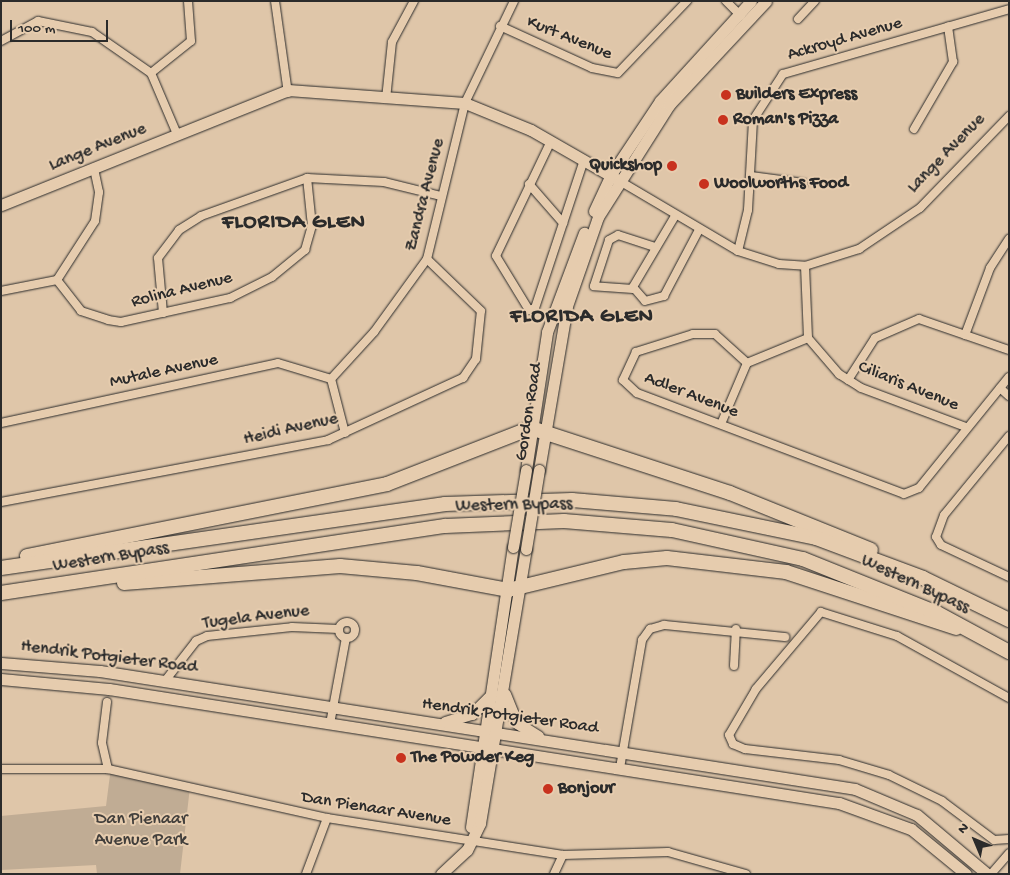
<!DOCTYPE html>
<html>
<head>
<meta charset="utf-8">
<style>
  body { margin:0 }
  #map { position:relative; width:1010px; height:875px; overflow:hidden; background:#dfc6a9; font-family:"Gochi Hand",sans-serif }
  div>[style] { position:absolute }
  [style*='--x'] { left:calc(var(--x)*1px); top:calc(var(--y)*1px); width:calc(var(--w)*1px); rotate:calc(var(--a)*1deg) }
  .green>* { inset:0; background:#c0ac94 }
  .roads { filter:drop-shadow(0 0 1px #2b2b2b) drop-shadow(0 0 1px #2b2b2b) }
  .street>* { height:8px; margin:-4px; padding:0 4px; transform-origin:4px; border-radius:4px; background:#e6ccae }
  .street>.ring { margin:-4px; padding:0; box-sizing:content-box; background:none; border:8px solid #e6ccae; border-radius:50% }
  .secondary>* { height:11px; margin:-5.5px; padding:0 5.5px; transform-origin:5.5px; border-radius:5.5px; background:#e6ccae }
  .highway>* { height:14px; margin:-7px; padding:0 7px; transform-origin:7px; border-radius:7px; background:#e6ccae }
  .bridges { filter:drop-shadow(0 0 1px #2b2b2b) drop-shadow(0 0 1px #2b2b2b) }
  .secondary-bridge>* { height:11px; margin:-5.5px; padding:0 5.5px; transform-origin:5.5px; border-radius:5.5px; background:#e6ccae }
  .dots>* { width:14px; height:14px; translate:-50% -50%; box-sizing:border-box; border:2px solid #e6ccae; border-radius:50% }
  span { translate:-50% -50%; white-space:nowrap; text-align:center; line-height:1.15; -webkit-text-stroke:4px #e6ccae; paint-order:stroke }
  .street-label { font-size:18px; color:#2b2b2b }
  .poi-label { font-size:18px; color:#2b2b2b; font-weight:700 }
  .left { translate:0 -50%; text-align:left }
  .right { translate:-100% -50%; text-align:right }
  .park-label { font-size:18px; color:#413e3b }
  .district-label { font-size:22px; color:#2b2b2b; font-weight:700; letter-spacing:1px }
  .frame { position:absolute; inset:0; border:2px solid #2b2b2b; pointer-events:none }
  .north { position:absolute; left:950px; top:815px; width:50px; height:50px; -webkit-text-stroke:4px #e6ccae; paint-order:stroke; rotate:315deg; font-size:14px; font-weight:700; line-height:20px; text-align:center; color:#2b2b2b }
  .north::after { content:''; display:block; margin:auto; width:18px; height:22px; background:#2b2b2b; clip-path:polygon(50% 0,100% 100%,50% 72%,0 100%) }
  .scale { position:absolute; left:10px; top:20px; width:98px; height:22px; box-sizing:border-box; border:2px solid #2b2b2b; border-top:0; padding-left:6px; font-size:15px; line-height:18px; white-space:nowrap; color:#2b2b2b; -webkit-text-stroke:4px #e6ccae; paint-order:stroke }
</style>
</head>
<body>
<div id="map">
  <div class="green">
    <i style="clip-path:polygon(111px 767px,190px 787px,180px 874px,97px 874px,96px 865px,1px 870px,1px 816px,106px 806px)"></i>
  </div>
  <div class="roads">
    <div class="street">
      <i style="--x:275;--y:1;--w:93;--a:82"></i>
      <i style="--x:726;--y:1;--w:21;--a:45"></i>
      <i style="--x:798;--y:19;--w:25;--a:-47"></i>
      <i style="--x:500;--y:26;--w:101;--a:24.5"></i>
      <i style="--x:592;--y:68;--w:26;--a:11"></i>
      <i style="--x:618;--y:73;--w:100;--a:-46.2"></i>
      <i style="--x:1;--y:41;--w:42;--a:-28.4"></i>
      <i style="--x:38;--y:21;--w:55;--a:11.5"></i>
      <i style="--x:92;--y:32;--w:72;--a:34.8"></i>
      <i style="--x:151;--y:73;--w:66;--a:66.9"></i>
      <i style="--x:151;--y:73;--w:51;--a:-38.7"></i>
      <i style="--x:191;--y:41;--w:40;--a:-94.3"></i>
      <i style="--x:386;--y:99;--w:57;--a:-84"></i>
      <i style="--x:392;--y:42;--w:47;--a:-61.8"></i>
      <i style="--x:914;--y:129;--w:78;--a:-59.8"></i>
      <i style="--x:953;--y:62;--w:36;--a:-98"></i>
      <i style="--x:551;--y:141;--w:127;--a:115.6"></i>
      <i style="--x:496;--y:256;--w:63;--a:58.6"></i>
      <i style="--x:529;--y:310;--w:6;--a:-18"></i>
      <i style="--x:535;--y:308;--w:156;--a:-71.7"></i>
      <i style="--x:751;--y:176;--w:53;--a:7.5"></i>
      <i style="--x:618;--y:180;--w:139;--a:30.6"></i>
      <i style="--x:738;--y:251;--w:43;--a:17.6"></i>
      <i style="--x:779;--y:264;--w:26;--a:4"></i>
      <i style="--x:805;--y:266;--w:57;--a:-17.5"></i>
      <i style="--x:859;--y:249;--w:73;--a:-33.9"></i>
      <i style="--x:920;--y:208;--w:128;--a:-45.9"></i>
      <i style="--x:529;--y:184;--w:52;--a:48.9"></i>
      <i style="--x:675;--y:216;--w:82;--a:120.6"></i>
      <i style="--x:633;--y:287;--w:18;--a:49"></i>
      <i style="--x:645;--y:301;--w:20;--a:-15"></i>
      <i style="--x:664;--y:296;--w:75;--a:-62.1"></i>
      <i style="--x:738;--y:251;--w:42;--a:-76.3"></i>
      <i style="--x:748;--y:210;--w:90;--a:-86.8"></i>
      <i style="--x:753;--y:120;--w:55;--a:-56.9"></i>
      <i style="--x:783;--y:74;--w:235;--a:-16"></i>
      <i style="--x:805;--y:266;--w:72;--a:87.6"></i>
      <i style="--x:808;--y:338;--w:48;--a:49.3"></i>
      <i style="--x:839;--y:374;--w:26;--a:32"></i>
      <i style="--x:861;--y:388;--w:112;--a:20.4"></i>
      <i style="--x:57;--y:280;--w:39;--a:52"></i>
      <i style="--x:81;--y:311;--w:28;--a:18"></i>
      <i style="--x:108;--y:320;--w:13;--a:9"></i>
      <i style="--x:121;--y:322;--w:112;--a:-12.4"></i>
      <i style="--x:230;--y:298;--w:47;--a:-26.6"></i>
      <i style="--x:272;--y:277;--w:43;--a:-39.3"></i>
      <i style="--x:305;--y:250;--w:25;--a:-74"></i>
      <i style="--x:312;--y:226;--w:48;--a:-95.9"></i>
      <i style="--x:57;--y:280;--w:70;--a:-57.2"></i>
      <i style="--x:95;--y:221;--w:29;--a:-82"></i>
      <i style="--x:99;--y:192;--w:25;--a:-102"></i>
      <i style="--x:633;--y:289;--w:39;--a:-176"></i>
      <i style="--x:594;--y:286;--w:48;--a:-71.9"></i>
      <i style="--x:609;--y:240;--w:10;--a:-29"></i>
      <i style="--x:618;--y:235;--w:40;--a:18"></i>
      <i style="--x:1;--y:291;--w:57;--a:-11.1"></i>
      <i style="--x:163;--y:313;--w:55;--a:-95.2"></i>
      <i style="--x:158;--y:258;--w:35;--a:-53"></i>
      <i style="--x:179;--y:230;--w:26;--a:-32"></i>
      <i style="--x:201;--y:216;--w:113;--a:-19.7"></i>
      <i style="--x:307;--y:178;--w:77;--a:3"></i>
      <i style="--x:384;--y:182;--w:59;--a:13.8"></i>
      <i style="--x:965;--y:335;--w:72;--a:-69.5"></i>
      <i style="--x:990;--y:268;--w:35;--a:-57"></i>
      <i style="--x:747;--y:363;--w:43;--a:-137.8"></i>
      <i style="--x:715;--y:334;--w:22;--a:180"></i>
      <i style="--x:693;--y:334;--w:60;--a:162.5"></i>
      <i style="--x:636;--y:352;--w:31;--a:115"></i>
      <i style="--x:623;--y:380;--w:19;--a:43"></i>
      <i style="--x:637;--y:393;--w:285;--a:20.7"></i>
      <i style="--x:904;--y:494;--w:16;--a:-22"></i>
      <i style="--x:919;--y:488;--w:143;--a:-51"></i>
      <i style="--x:848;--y:380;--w:50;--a:-57.3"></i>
      <i style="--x:875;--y:338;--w:48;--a:-23.4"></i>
      <i style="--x:919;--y:319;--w:95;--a:19"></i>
      <i style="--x:1000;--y:388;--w:12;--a:42"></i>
      <i style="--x:1;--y:423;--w:283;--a:-12.2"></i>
      <i style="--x:278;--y:363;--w:55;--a:16.8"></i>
      <i style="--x:721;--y:424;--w:66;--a:-66.9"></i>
      <i style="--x:747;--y:363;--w:66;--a:-22.3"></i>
      <i style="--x:345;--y:433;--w:56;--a:-104.5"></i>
      <i style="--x:331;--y:379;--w:64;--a:-47.5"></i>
      <i style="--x:374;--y:332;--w:90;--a:-54"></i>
      <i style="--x:427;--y:259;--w:161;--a:-76.3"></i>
      <i style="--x:465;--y:103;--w:113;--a:-64.3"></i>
      <i style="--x:1009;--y:436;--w:102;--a:129.4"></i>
      <i style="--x:944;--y:515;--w:23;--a:110"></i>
      <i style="--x:936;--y:537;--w:9;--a:58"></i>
      <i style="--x:941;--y:545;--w:75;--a:25.2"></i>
      <i style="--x:1;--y:502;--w:333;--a:-10.7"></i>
      <i style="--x:328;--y:440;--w:149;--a:-24.7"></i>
      <i style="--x:463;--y:378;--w:23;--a:-56"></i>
      <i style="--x:476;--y:359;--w:48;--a:-84.1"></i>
      <i style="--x:481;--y:311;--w:75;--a:-136.1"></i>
      <i class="ring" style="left:339px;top:622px;width:8px;height:8px"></i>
      <i style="--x:734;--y:666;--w:37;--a:-87"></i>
      <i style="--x:165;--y:681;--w:51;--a:-52.2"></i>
      <i style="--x:196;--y:641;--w:12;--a:-24"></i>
      <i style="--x:207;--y:636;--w:85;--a:-6"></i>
      <i style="--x:292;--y:627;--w:47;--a:2.4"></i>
      <i style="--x:1009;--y:698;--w:128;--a:-151"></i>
      <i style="--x:897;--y:636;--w:80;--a:-162.5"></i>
      <i style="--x:821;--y:612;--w:101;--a:130.2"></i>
      <i style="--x:756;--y:689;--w:53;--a:120.4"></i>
      <i style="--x:729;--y:735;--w:10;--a:66"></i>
      <i style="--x:733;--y:744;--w:13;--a:23"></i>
      <i style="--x:745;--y:749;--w:95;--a:6.7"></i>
      <i style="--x:839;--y:760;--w:52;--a:16.7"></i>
      <i style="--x:889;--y:775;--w:59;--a:26.1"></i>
      <i style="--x:942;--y:801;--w:65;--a:36.9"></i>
      <i style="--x:994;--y:840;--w:15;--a:-4"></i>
      <i style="--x:107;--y:702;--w:41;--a:97"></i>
      <i style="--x:102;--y:743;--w:27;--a:77"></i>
      <i style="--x:330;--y:724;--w:87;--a:-79.5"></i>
      <i style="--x:620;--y:768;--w:130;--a:-80.2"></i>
      <i style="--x:642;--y:640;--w:14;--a:-54"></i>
      <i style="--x:650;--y:629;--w:15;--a:-16"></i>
      <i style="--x:664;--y:625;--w:122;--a:5.7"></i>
      <i style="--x:1;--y:769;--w:107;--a:0"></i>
      <i style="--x:108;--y:769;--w:224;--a:12.6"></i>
      <i style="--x:327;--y:818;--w:239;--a:8.9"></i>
      <i style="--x:563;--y:855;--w:105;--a:-1.6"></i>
      <i style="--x:668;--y:852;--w:81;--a:15.8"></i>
      <i style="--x:306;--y:874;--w:60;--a:-69.4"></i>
      <i style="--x:554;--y:874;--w:21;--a:-65"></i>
      <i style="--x:991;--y:874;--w:28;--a:-49"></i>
    </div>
    <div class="secondary">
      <i style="--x:1;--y:205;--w:309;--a:-21.8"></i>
      <i style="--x:288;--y:90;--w:177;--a:4.2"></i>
      <i style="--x:465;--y:103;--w:71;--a:22.2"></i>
      <i style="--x:531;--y:130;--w:100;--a:29.9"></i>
      <i style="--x:594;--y:211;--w:38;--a:-65"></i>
      <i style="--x:610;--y:176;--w:90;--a:-56.3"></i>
      <i style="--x:660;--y:101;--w:135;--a:-47.7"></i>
      <i style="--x:526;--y:470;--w:140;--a:-81.3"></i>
      <i style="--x:547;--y:332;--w:106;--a:-69.5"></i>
      <i style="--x:539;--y:470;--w:166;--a:-80.3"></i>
      <i style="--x:567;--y:306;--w:94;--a:-70.8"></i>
      <i style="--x:598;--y:217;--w:133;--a:-57.6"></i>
      <i style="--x:669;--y:105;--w:142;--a:-47"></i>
      <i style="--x:1;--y:663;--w:99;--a:4.6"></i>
      <i style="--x:100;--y:671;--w:764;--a:8.88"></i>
      <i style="--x:855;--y:789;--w:67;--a:22.8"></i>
      <i style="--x:917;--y:815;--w:92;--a:40.1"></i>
      <i style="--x:1;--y:679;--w:108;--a:5.3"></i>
      <i style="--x:109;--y:689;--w:739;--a:8.88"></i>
      <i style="--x:839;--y:803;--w:77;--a:19.9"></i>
      <i style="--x:911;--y:829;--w:71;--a:39.3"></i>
      <i style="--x:505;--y:694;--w:31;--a:68"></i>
      <i style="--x:517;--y:723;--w:25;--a:32"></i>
      <i style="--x:445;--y:722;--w:28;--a:-17"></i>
      <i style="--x:472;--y:714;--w:27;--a:-45"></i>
      <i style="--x:471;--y:827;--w:283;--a:-81.5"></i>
      <i style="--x:441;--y:874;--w:35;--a:-43"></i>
      <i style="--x:467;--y:850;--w:30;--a:-64"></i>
      <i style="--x:480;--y:823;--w:278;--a:-80.5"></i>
    </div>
    <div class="highway">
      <i style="--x:27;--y:556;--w:367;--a:-11.3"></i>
      <i style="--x:387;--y:484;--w:155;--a:-21.3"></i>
      <i style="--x:531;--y:428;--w:209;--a:18.1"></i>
      <i style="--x:730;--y:493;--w:152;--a:22"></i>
      <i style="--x:1;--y:568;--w:449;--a:-8.2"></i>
      <i style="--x:445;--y:504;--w:127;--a:-1.8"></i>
      <i style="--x:572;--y:500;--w:104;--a:4.9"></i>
      <i style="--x:676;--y:509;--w:143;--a:11.7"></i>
      <i style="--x:816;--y:538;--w:114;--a:20.5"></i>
      <i style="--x:923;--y:578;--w:96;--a:26"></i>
      <i style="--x:124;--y:583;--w:217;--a:-4.5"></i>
      <i style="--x:340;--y:566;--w:77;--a:5.2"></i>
      <i style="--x:417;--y:573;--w:93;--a:10.6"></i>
      <i style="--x:508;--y:590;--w:119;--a:-13.6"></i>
      <i style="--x:624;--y:562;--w:43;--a:-5.3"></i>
      <i style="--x:667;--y:558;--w:120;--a:6.7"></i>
      <i style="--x:786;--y:572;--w:179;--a:18.2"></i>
      <i style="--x:1;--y:593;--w:449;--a:-8.6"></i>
      <i style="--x:445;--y:526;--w:119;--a:-2.4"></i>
      <i style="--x:564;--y:521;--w:108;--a:4.8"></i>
      <i style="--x:672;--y:530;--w:134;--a:12.5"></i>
      <i style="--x:803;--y:559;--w:144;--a:21.9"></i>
      <i style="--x:937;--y:613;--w:82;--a:28.4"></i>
    </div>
  </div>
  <div class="bridges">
    <div class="secondary-bridge">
      <i style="--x:513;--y:547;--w:78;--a:-80.4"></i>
      <i style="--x:526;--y:549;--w:80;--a:-80.7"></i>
    </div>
  </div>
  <div class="dots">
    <i style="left:726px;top:95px;background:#c8321e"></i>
    <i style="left:723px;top:120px;background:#c8321e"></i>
    <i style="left:672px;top:166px;background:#c8321e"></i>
    <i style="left:704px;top:184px;background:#c8321e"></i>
    <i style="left:401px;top:758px;background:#c8321e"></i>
    <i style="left:548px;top:789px;background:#c8321e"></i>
  </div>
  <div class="street-label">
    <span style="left:569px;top:39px;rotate:22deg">Kurt Avenue</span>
    <span style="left:845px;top:40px;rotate:-16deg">Ackroyd Avenue</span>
    <span style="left:98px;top:148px;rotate:-22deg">Lange Avenue</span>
    <span style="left:947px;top:154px;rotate:-46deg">Lange Avenue</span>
    <span style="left:426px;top:195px;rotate:-76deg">Zandra Avenue</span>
    <span style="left:182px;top:291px;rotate:-14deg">Rolina Avenue</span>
    <span style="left:164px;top:372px;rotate:-12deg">Mutale Avenue</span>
    <span style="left:908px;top:387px;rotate:22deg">Ciliaris Avenue</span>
    <span style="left:691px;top:396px;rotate:21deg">Adler Avenue</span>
    <span style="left:530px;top:412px;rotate:-81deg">Gordon Road</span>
    <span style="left:291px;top:430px;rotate:-13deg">Heidi Avenue</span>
    <span style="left:514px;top:506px;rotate:-1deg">Western Bypass</span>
    <span style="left:111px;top:558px;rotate:-9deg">Western Bypass</span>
    <span style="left:915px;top:585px;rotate:25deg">Western Bypass</span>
    <span style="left:256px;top:618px;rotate:-7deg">Tugela Avenue</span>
    <span style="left:109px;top:658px;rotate:7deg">Hendrik Potgieter Road</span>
    <span style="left:510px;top:717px;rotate:8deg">Hendrik Potgieter Road</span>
    <span style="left:376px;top:810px;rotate:9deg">Dan Pienaar Avenue</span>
  </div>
  <div class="poi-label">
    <span class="left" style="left:736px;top:95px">Builders Express</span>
    <span class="left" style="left:733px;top:120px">Roman's Pizza</span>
    <span class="right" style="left:662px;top:166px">Quickshop</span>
    <span class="left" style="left:714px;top:184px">Woolworths Food</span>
    <span class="left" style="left:411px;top:758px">The Powder Keg</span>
    <span class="left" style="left:558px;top:789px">Bonjour</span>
  </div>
  <div class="park-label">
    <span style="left:141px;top:831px">Dan Pienaar<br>Avenue Park</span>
  </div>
  <div class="district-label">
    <span style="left:294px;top:224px">FLORIDA GLEN</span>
    <span style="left:582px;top:318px">FLORIDA GLEN</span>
  </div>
  <div class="frame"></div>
  <div class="north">N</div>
  <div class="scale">100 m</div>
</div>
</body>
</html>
